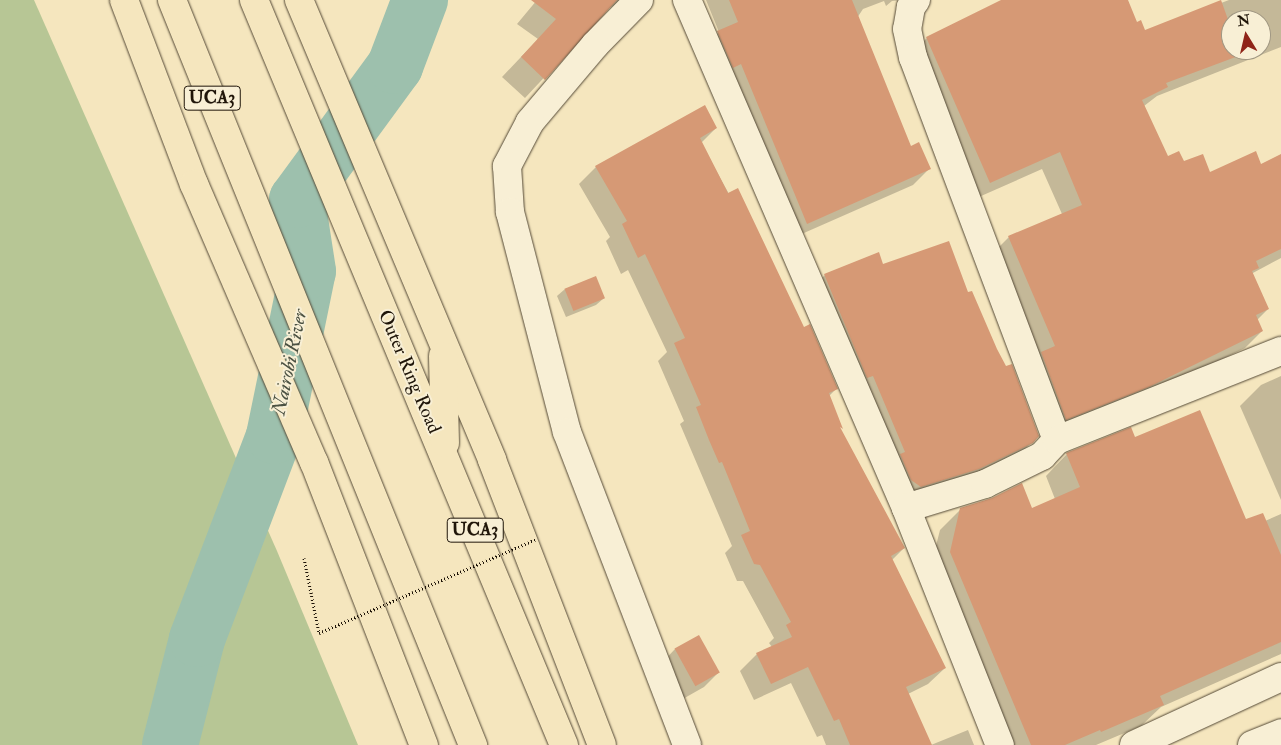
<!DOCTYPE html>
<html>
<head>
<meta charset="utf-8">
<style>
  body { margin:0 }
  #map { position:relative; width:1281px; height:745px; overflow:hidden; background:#f5e6be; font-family:"IM FELL Double Pica",serif }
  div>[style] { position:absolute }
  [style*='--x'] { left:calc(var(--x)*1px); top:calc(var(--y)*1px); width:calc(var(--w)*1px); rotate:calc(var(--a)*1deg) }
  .green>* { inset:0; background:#b7c695 }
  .shadow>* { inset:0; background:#0003 }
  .river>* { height:56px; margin:-28px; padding:0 28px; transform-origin:28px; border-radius:28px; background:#9dc0ad }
  .building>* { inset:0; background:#d69975; transform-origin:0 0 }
  .path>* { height:3px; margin-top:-1.5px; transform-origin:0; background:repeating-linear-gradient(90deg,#1f1509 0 1px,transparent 0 3.5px) }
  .roads { filter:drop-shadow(0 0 1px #544936) drop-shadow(0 0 1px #544936) }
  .minor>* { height:28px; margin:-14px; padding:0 14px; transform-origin:14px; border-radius:14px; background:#f8efd5 }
  .major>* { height:28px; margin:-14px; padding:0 14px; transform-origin:14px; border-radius:14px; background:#f5e6be }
  .path-bridge>* { height:3px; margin-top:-1.5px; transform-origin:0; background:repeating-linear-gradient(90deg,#1f1509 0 1px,transparent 0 3.5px) }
  span { translate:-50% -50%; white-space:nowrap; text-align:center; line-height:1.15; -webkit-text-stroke:4px #f8efd5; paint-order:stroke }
  .shield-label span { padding:1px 4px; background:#f8efd5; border:1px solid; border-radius:4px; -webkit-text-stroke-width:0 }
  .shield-label { font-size:18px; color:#1f1509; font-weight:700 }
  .street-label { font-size:19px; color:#1f1509 }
  .water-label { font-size:20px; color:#4b5142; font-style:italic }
  .north { position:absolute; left:1221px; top:10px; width:50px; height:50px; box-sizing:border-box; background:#f8efd5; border:1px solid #a19883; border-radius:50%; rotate:351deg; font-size:14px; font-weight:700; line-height:20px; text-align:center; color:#1f1509 }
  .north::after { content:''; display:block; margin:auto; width:18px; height:22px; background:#8f2418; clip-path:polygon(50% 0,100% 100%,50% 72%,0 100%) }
</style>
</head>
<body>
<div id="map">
  <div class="green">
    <i style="clip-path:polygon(0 0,34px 0,277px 551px,358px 745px,0 745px)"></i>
  </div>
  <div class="shadow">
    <i style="clip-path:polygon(537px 0,625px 0,609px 8px,525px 98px,502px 77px,538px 39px,517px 24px)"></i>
    <i style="clip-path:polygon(706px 0,904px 0,892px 1px,886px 6px,884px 1px,863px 9px,857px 18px,910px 148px,929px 169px,913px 185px,788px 240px,702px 48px,719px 32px)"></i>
    <i style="clip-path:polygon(evenodd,1003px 0,1127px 0,1136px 24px,1144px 32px,1229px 0,1281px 0,1281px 47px,1157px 96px,1144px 106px,1167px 158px,1209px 173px,1260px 166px,1281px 156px,1281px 258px,1251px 274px,1268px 309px,1257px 320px,1262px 331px,1245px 348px,1130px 404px,1049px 436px,992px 254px,1009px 237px,1062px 214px,1042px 169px,972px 200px,909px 55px,927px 38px,1003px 0,1231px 20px,1261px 20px,1261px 50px,1231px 50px,1231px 20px)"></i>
    <i style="clip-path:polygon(716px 128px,701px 143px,836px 389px,829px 396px,840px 431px,904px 548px,892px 560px,945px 668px,928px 684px,908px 694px,931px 745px,826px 745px,822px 735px,817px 737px,791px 683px,754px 700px,740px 671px,757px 654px,772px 647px,769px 643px,774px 638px,743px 581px,737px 581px,725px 553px,732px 546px,680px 424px,684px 421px,658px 361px,667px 352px,628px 270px,621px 274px,606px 241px,610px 237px,579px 184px,596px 167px)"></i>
    <i style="clip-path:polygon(883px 266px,967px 294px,1038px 436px,1015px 459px,904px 502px,809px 291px,825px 275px)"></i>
    <i style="clip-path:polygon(565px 289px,604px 298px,596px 305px,566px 317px,557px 296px)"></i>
    <i style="clip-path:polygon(1281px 376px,1281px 500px,1240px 406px,1261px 385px)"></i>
    <i style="clip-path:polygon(1135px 438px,1246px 521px,1265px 521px,1281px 514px,1281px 654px,1161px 707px,1141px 726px,1096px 745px,1001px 745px,929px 573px,940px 530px,961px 509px,1031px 509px,1055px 499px,1046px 476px,1067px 454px)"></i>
    <i style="clip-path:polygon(675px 649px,718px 673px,704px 687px,681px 700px,661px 664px)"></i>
    <i style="clip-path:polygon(968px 730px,974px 745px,931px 745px)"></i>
  </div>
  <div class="river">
    <i style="--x:170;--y:745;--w:109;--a:-75.7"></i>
    <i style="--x:197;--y:639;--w:217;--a:-69.2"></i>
    <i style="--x:274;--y:436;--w:168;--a:-78.4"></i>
    <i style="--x:308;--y:271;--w:72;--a:-98.8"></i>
    <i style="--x:297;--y:200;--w:166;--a:-53.8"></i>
    <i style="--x:395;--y:66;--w:71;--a:-69.3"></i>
  </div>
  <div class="building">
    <i style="clip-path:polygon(531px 0,617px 0,545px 80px,521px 57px,556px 19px)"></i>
    <i style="clip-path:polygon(729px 0,852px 0,911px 146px,919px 142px,931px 169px,807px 224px,741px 64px,733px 68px,717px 31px,738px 22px)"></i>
    <i style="clip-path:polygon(1001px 0,1128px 0,1137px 22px,1141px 20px,1145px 30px,1221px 0,1231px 28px,1231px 50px,1239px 50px,1241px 55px,1166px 83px,1168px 87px,1142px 100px,1168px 156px,1179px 151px,1184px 161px,1203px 154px,1210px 172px,1256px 151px,1261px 164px,1281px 154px,1281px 249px,1256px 261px,1259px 268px,1252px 271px,1269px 309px,1256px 315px,1263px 331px,1149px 387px,1066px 420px,1041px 352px,1055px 346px,1008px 236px,1082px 205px,1060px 152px,990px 183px,926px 37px)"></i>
    <i style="clip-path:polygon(705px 105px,717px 128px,700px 138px,728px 193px,738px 188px,804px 327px,810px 324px,838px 389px,829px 393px,843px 429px,840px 427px,905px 548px,891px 556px,946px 668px,906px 687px,932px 745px,850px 745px,839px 719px,834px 721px,808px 667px,771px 684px,756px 653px,792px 637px,786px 625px,791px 622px,760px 565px,754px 564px,741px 535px,750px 531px,722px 462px,719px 463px,709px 440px,696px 407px,701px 405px,674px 343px,685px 338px,645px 254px,638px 258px,622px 224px,627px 221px,595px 166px)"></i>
    <i style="clip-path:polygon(949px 241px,968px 292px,972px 291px,997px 349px,1006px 366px,1012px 364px,1039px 436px,1033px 443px,979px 469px,921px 487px,911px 480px,900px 454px,905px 452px,873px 376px,867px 378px,824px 274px,879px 252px,883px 264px)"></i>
    <i style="left:596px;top:276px;width:24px;height:34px;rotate:68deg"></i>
    <i style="clip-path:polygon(1200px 410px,1246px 519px,1263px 513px,1281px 555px,1281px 642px,1160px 696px,1164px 705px,1101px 732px,1100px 730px,1065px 745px,1031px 745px,950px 552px,960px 508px,992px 498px,1022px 483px,1032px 508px,1080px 487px,1066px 453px,1131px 427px,1135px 437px)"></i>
    <i style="left:699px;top:635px;width:43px;height:28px;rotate:61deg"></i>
  </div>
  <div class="path">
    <i style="--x:304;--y:558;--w:76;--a:78.7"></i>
  </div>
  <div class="roads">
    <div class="minor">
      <i style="--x:639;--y:0;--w:63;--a:134.4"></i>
      <i style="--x:595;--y:45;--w:101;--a:130.2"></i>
      <i style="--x:530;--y:122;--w:50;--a:117.6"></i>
      <i style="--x:507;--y:166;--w:46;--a:86.3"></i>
      <i style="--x:510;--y:212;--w:227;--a:75.5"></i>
      <i style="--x:567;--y:432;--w:335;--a:69"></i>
      <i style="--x:687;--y:0;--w:553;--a:66.68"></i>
      <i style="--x:906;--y:508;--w:255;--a:68.4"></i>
      <i style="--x:916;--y:0;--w:9;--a:126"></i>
      <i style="--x:911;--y:7;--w:22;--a:100"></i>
      <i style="--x:907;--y:29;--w:29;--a:78"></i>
      <i style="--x:913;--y:57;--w:409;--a:69.4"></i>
      <i style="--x:906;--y:508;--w:83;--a:-16.9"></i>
      <i style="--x:985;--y:484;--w:64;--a:-26.2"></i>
      <i style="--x:1042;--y:456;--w:22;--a:-47"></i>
      <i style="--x:1057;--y:440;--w:241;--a:-21.7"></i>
      <i style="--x:1134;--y:745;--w:162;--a:-24.8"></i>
      <i style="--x:1252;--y:745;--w:31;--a:-22"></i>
    </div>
    <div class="major">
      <i style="--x:124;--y:0;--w:197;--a:69.2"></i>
      <i style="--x:194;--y:184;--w:303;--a:66.7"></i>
      <i style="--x:314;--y:462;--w:304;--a:68.8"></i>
      <i style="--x:172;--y:0;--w:804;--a:68"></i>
      <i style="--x:254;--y:0;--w:807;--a:67.41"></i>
      <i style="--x:299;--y:0;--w:499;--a:67.2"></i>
      <i style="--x:492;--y:460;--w:305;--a:68.9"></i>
      <i style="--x:443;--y:356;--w:87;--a:88.7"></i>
    </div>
  </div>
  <div class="path-bridge">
    <i style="--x:319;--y:633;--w:236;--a:-23.4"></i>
  </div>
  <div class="shield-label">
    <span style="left:212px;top:98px">UCA3</span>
    <span style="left:475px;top:530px">UCA3</span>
  </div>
  <div class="street-label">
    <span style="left:409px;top:372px;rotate:67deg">Outer Ring Road</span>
  </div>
  <div class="water-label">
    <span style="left:289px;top:362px;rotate:-78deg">Nairobi River</span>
  </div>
  <div class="north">N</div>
</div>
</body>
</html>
